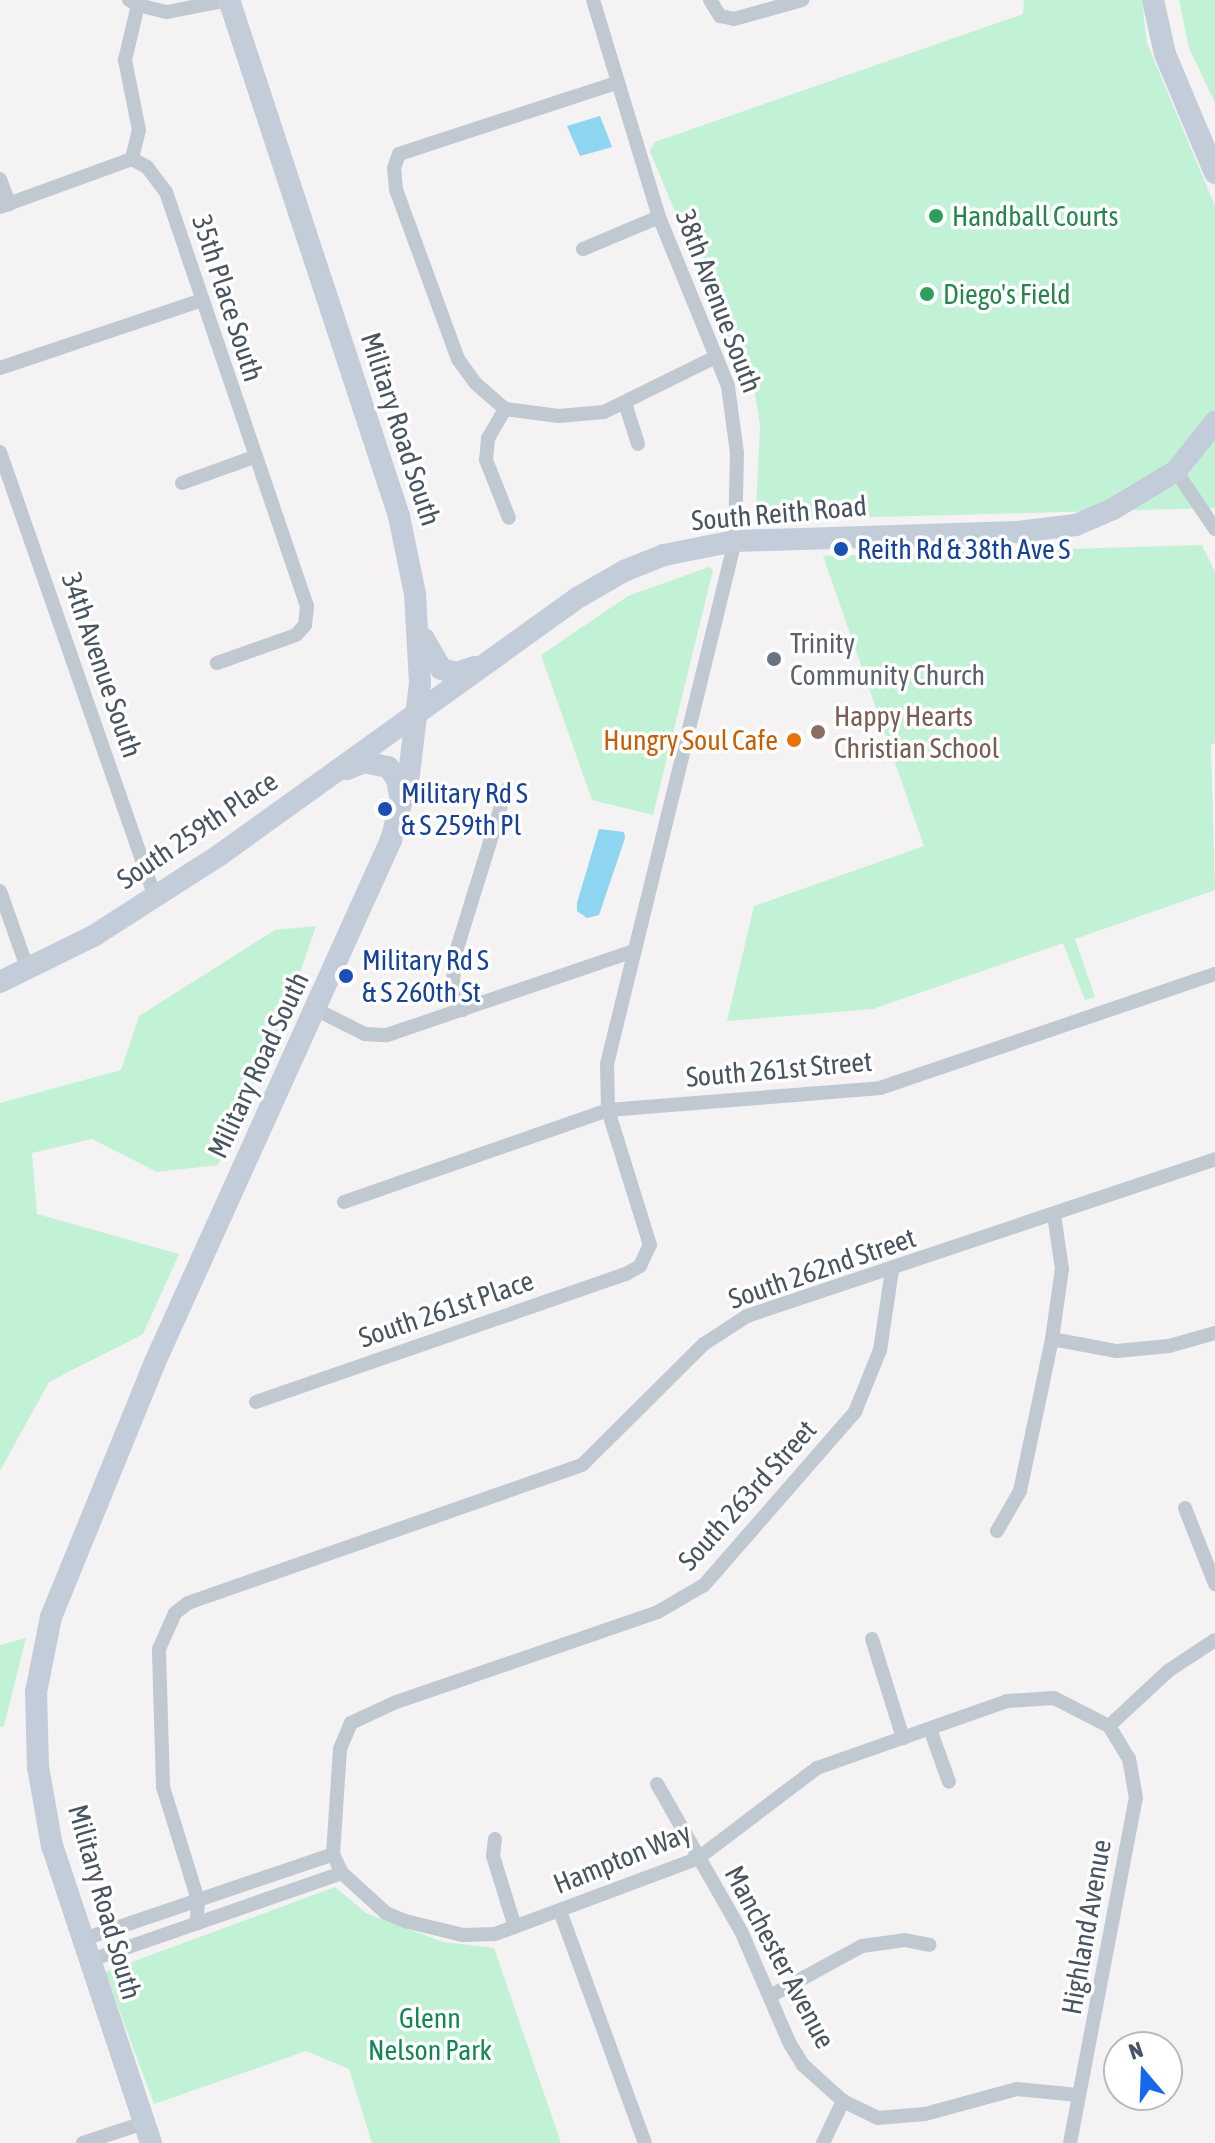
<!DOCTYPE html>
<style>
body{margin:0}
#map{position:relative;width:1215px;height:2143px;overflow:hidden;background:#f4f2f2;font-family:"Asap Condensed",sans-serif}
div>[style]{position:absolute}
.green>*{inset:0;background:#c1f2d6}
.water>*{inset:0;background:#8dd5f0}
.street>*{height:14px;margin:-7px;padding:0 7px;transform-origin:7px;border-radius:7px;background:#c0c8d2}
.secondary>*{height:22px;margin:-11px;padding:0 11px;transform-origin:11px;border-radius:11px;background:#c3ccd9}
.dots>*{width:22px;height:22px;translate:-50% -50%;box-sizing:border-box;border:4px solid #fff;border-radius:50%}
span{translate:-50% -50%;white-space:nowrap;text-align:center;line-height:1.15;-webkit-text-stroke:7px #fff;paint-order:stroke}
.leisure-label{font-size:28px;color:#27864d}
.left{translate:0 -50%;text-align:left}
.street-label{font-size:28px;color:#495461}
.transit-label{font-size:28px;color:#164399}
.worship-label{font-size:28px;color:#5b616d}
.education-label{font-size:28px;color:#785e54}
.food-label{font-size:28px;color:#c56008}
.right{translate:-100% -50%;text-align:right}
.park-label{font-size:28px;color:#158754}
.north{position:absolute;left:1103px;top:2031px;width:80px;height:80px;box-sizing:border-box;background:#fff;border:2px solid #b6bbc0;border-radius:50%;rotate:341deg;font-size:22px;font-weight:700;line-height:32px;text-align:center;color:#495461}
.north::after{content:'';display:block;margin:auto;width:28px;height:36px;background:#1567ec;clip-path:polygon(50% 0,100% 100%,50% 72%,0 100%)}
</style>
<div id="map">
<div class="green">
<div style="clip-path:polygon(1024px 0,1142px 0,1147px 43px,1215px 206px,1215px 508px,763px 520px,756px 509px,760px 426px,753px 380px,748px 369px,744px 379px,650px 151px,655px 142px,1023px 14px)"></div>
<div style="clip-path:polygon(1179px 0,1215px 0,1215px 103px,1189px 48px)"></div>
<div style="clip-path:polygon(1202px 545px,1215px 572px,1215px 743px,1211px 745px,1215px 890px,1075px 939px,1095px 997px,1085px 1000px,1063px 943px,873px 1009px,727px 1021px,754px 906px,924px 846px,823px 556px)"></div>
<div style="clip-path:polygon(709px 567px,713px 570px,653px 815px,592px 800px,541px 655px,628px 596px)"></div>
<div style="clip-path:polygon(316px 926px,288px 1007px,218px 1165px,157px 1172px,92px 1139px,32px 1153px,37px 1214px,179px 1254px,143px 1334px,49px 1382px,0 1471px,0 1103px,121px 1070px,139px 1016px,275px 930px)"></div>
<div style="clip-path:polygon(26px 1638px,4px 1726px,0 1727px,0 1645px)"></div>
<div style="clip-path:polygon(335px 1887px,366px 1913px,443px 1942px,494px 1948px,561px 2143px,372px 2143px,349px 2069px,306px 2051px,154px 2104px,105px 1972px)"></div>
</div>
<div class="water">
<div style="clip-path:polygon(600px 116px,612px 147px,580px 156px,567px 126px)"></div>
<div style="clip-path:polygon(599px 829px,624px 832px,625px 838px,599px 915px,587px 918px,577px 911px,577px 903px)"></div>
</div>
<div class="street">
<div style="left:129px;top:0;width:10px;rotate:29deg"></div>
<div style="left:138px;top:5px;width:57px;rotate:103.3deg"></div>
<div style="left:125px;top:60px;width:71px;rotate:78.7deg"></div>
<div style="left:139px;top:130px;width:30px;rotate:104deg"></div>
<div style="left:710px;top:0;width:19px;rotate:58deg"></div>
<div style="left:720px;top:16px;width:14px;rotate:12deg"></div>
<div style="left:734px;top:19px;width:71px;rotate:-15.6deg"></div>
<div style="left:138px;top:5px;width:30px;rotate:14deg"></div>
<div style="left:167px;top:12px;width:62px;rotate:-11.1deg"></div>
<div style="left:132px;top:159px;width:17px;rotate:28deg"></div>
<div style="left:147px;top:167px;width:31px;rotate:53deg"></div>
<div style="left:166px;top:192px;width:437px;rotate:71.2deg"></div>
<div style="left:307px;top:606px;width:19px;rotate:96deg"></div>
<div style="left:305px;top:625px;width:13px;rotate:132deg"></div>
<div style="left:296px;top:635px;width:84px;rotate:160.5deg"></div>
<div style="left:0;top:179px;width:27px;rotate:70deg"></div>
<div style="left:0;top:207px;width:140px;rotate:-20deg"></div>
<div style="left:583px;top:249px;width:82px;rotate:-22.8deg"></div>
<div style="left:0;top:368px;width:213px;rotate:-18.6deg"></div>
<div style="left:625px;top:403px;width:43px;rotate:72.4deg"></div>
<div style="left:505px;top:409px;width:38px;rotate:-139deg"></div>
<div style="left:476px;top:384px;width:31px;rotate:-126deg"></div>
<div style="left:458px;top:359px;width:180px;rotate:-110.1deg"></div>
<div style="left:396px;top:190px;width:22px;rotate:-95deg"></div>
<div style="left:394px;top:168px;width:15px;rotate:-70deg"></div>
<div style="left:399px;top:154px;width:228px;rotate:-18.1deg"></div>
<div style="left:505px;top:409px;width:54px;rotate:7.4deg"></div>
<div style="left:559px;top:416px;width:45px;rotate:-5.1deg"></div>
<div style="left:604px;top:412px;width:125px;rotate:-26.2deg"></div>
<div style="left:505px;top:409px;width:34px;rotate:120deg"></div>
<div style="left:488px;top:438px;width:22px;rotate:95deg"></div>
<div style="left:486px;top:460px;width:62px;rotate:68.4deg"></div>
<div style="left:0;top:452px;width:470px;rotate:70.8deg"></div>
<div style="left:1176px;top:471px;width:70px;rotate:56.1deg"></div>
<div style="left:182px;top:483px;width:77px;rotate:-19.9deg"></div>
<div style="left:0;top:891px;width:84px;rotate:70.5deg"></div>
<div style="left:317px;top:1010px;width:54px;rotate:26.6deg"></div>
<div style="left:365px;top:1034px;width:22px;rotate:3deg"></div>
<div style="left:387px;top:1035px;width:258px;rotate:-18.8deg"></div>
<div style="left:463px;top:1010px;width:30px;rotate:-110deg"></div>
<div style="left:453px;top:982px;width:27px;rotate:-86deg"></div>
<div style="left:455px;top:955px;width:173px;rotate:-72.8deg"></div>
<div style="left:344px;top:1202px;width:280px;rotate:-19.2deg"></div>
<div style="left:608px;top:1110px;width:273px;rotate:-4.6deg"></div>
<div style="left:880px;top:1088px;width:354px;rotate:-18.8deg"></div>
<div style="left:892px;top:1270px;width:81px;rotate:98.5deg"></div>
<div style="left:880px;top:1350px;width:67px;rotate:112deg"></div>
<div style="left:855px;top:1412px;width:230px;rotate:131.1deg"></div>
<div style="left:704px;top:1585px;width:53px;rotate:149.6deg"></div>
<div style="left:658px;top:1612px;width:277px;rotate:161deg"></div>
<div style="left:396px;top:1702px;width:50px;rotate:155deg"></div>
<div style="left:351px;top:1723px;width:28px;rotate:113deg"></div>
<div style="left:340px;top:1749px;width:105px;rotate:93.8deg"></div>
<div style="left:333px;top:1854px;width:21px;rotate:65deg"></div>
<div style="left:342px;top:1873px;width:59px;rotate:42.3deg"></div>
<div style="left:386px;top:1913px;width:21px;rotate:23deg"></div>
<div style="left:405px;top:1921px;width:60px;rotate:13.6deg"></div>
<div style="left:463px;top:1935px;width:32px;rotate:-2deg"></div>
<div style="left:495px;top:1934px;width:215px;rotate:-20.4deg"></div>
<div style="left:697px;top:1859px;width:151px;rotate:-37.2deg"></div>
<div style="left:817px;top:1768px;width:201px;rotate:-19.4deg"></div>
<div style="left:1007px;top:1701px;width:47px;rotate:-3.7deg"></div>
<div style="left:1054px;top:1698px;width:62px;rotate:27deg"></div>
<div style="left:1109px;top:1726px;width:81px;rotate:-43deg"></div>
<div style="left:1168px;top:1671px;width:56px;rotate:-33.4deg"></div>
<div style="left:1052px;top:1339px;width:66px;rotate:10.5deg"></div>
<div style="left:1117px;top:1351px;width:52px;rotate:-5.5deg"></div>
<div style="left:1169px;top:1346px;width:48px;rotate:-15.8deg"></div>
<div style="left:256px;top:1402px;width:392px;rotate:-19.1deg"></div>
<div style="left:626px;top:1274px;width:16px;rotate:-30deg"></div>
<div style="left:640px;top:1266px;width:23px;rotate:-65deg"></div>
<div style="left:650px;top:1245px;width:141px;rotate:-107.3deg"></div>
<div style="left:608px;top:1110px;width:46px;rotate:-91.2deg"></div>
<div style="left:607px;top:1064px;width:538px;rotate:-76.25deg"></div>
<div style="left:735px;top:541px;width:88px;rotate:-88.7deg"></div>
<div style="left:737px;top:453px;width:68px;rotate:-97.7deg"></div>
<div style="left:728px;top:386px;width:183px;rotate:-112.2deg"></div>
<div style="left:659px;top:217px;width:227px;rotate:-106.9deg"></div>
<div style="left:1185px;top:1508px;width:82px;rotate:68.5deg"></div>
<div style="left:997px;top:1531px;width:46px;rotate:-60.1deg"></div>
<div style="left:1020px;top:1491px;width:155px;rotate:-78.1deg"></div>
<div style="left:1052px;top:1339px;width:71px;rotate:-81.9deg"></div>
<div style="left:1062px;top:1269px;width:55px;rotate:-98.4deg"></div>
<div style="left:872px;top:1639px;width:104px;rotate:72.6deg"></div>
<div style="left:930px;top:1729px;width:56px;rotate:70.3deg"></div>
<div style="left:657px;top:1784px;width:169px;rotate:60.3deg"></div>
<div style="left:741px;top:1931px;width:123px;rotate:66.6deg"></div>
<div style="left:790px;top:2044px;width:25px;rotate:58deg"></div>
<div style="left:803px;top:2065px;width:54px;rotate:42deg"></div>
<div style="left:843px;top:2101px;width:39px;rotate:26deg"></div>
<div style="left:878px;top:2118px;width:47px;rotate:-4.9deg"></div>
<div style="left:925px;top:2114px;width:95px;rotate:-15.2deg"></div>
<div style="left:1017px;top:2089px;width:61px;rotate:5.6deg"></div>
<div style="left:495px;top:1839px;width:17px;rotate:97deg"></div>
<div style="left:493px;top:1856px;width:74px;rotate:72.8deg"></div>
<div style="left:560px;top:1911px;width:247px;rotate:69.9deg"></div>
<div style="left:197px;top:1923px;width:23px;rotate:-88deg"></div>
<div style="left:198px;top:1900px;width:118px;rotate:-107.2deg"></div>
<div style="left:163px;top:1787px;width:138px;rotate:-91.7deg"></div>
<div style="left:159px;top:1649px;width:39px;rotate:-66deg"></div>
<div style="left:175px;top:1613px;width:16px;rotate:-38deg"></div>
<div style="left:188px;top:1603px;width:417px;rotate:-19.3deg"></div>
<div style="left:582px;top:1465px;width:172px;rotate:-44.8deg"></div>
<div style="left:704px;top:1344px;width:51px;rotate:-33.1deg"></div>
<div style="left:747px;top:1316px;width:494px;rotate:-18.5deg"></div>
<div style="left:81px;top:1940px;width:266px;rotate:-18.8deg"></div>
<div style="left:88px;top:1961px;width:269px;rotate:-19.1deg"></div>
<div style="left:770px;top:1996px;width:105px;rotate:-28.5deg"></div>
<div style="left:862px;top:1946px;width:43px;rotate:-7.9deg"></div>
<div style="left:905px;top:1940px;width:25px;rotate:11deg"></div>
<div style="left:83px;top:2143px;width:64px;rotate:-18.2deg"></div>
<div style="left:823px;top:2143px;width:47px;rotate:-64.5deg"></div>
<div style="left:1070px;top:2143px;width:351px;rotate:-79.2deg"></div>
<div style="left:1136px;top:1798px;width:40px;rotate:-100deg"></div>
<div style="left:1129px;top:1759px;width:39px;rotate:-121deg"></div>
</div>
<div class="secondary">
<div style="left:1153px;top:0;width:55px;rotate:77.5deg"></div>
<div style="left:1165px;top:54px;width:129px;rotate:67.2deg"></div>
<div style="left:424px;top:639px;width:34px;rotate:60deg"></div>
<div style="left:441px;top:669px;width:16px;rotate:14deg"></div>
<div style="left:457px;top:673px;width:18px;rotate:-19deg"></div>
<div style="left:347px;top:769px;width:18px;rotate:-22deg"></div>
<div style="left:364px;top:762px;width:25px;rotate:12deg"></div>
<div style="left:388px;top:767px;width:15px;rotate:53deg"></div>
<div style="left:397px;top:779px;width:23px;rotate:80deg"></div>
<div style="left:0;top:982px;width:106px;rotate:-26.3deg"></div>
<div style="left:95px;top:935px;width:150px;rotate:-32.7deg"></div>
<div style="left:221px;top:854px;width:441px;rotate:-35.7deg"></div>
<div style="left:579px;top:597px;width:52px;rotate:-30deg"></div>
<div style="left:624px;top:571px;width:43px;rotate:-21.8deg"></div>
<div style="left:664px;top:555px;width:72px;rotate:-11.2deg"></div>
<div style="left:735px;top:541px;width:283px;rotate:-1.8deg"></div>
<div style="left:1018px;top:532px;width:58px;rotate:-6.9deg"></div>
<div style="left:1076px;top:525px;width:40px;rotate:-23.4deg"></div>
<div style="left:1113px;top:509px;width:74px;rotate:-31.1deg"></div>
<div style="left:1176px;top:471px;width:63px;rotate:-51.5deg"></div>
<div style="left:151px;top:2143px;width:313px;rotate:-108.4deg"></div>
<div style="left:52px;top:1846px;width:80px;rotate:-100deg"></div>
<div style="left:38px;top:1767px;width:75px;rotate:-91.5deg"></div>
<div style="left:36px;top:1692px;width:76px;rotate:-78.7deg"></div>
<div style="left:51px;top:1617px;width:275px;rotate:-67.8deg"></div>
<div style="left:155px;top:1362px;width:573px;rotate:-65.67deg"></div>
<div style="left:391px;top:840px;width:68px;rotate:-74.7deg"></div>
<div style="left:409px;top:774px;width:92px;rotate:-83.1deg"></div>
<div style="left:420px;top:683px;width:89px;rotate:-93.2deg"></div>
<div style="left:415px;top:594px;width:80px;rotate:-101.6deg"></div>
<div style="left:399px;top:516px;width:543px;rotate:-108.23deg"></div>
</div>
<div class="dots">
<div style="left:936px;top:216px;background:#2e9e5b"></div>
<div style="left:927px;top:294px;background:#2e9e5b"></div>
<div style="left:841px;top:549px;background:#1a4fb4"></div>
<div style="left:774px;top:659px;background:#6b7280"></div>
<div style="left:818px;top:732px;background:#8d6e63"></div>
<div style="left:794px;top:740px;background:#e8710a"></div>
<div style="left:385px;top:809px;background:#1a4fb4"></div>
<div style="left:346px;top:976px;background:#1a4fb4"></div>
</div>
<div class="leisure-label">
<span class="left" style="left:952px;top:216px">Handball Courts</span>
<span class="left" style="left:943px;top:294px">Diego's Field</span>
</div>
<div class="street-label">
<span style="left:228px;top:298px;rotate:72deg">35th Place South</span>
<span style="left:719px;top:301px;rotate:69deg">38th Avenue South</span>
<span style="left:401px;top:429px;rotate:72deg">Military Road South</span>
<span style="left:779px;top:513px;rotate:-5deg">South Reith Road</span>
<span style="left:102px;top:665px;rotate:71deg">34th Avenue South</span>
<span style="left:197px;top:830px;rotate:-34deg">South 259th Place</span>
<span style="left:258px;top:1065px;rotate:-65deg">Military Road South</span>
<span style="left:779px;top:1069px;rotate:-5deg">South 261st Street</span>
<span style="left:822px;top:1268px;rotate:-19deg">South 262nd Street</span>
<span style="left:446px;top:1309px;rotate:-19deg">South 261st Place</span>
<span style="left:747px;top:1495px;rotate:-48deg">South 263rd Street</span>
<span style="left:622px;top:1858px;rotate:-22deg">Hampton Way</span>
<span style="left:105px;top:1902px;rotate:74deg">Military Road South</span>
<span style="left:1086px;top:1927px;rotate:-80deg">Highland Avenue</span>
<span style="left:780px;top:1957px;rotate:62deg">Manchester Avenue</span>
</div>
<div class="transit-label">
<span class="left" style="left:857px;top:549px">Reith Rd &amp; 38th Ave S</span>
<span class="left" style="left:401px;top:809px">Military Rd S<br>&amp; S 259th Pl</span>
<span class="left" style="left:362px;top:976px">Military Rd S<br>&amp; S 260th St</span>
</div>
<div class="worship-label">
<span class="left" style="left:790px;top:659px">Trinity<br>Community Church</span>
</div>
<div class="education-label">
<span class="left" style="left:834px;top:732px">Happy Hearts<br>Christian School</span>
</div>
<div class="food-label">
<span class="right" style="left:778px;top:740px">Hungry Soul Cafe</span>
</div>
<div class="park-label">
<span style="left:430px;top:2034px">Glenn<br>Nelson Park</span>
</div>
<div class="north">N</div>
</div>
